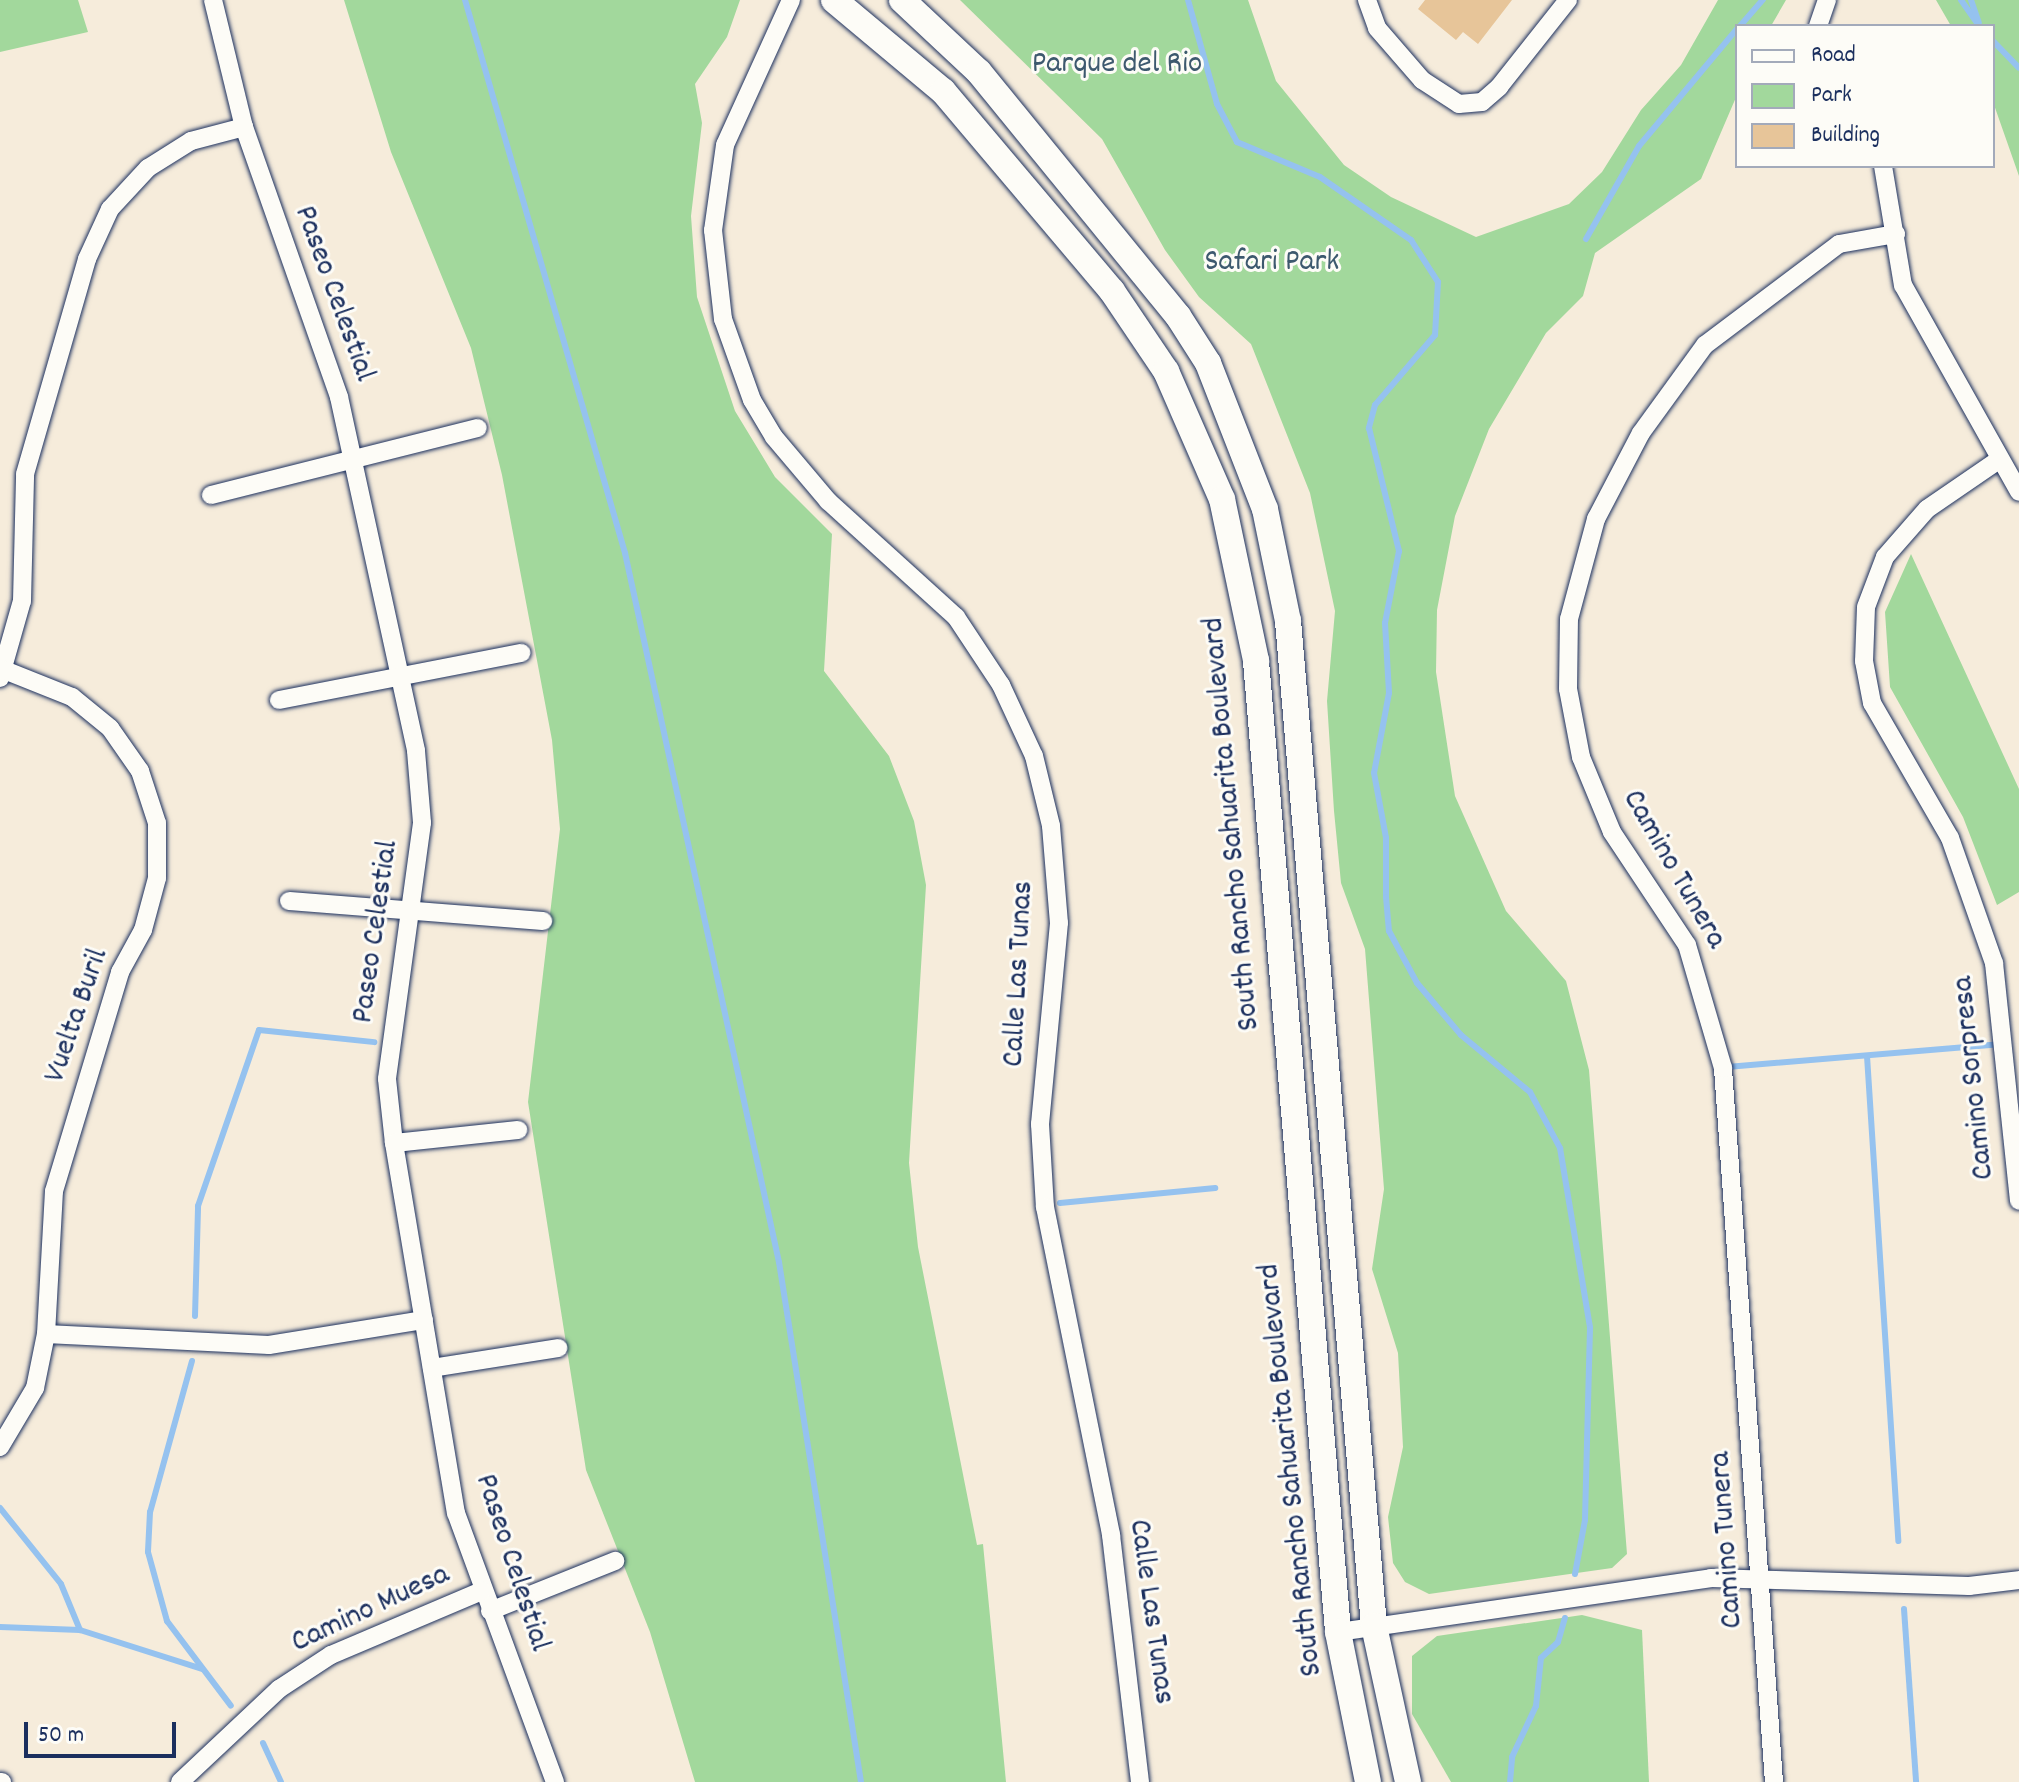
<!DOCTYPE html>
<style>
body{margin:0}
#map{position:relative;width:2019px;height:1782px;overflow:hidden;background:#f6ecdb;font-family:Dekko,sans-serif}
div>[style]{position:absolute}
.green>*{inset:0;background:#a2d89c}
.stream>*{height:6px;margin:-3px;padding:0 3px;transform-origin:3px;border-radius:3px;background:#95c2ef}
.building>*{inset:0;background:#e7c599}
.roads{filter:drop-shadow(0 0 2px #1b2f5e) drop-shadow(0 0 2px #1b2f5e)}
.street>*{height:18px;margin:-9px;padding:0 9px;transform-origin:9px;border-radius:9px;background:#fdfcf7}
.secondary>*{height:26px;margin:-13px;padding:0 13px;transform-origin:13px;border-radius:13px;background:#fdfcf7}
span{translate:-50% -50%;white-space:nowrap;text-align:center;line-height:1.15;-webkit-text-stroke:6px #fdfcf7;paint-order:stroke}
.park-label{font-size:32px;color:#3d596e}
.street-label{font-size:32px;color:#1b2f5e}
.legend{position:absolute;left:1735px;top:24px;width:260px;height:144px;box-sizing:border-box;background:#fdfcf7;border:2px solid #a3aaba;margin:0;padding:10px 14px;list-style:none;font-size:24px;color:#1b2f5e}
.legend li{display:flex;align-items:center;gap:16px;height:40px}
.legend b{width:40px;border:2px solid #a3aaba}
.scale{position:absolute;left:24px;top:1722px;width:152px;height:36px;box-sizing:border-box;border:4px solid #1b2f5e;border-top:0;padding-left:10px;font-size:24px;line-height:28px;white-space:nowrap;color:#1b2f5e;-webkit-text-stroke:6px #fdfcf7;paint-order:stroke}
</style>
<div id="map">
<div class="green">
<div style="clip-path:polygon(0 0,78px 0,88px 32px,0 52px)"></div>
<div style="clip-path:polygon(344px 0,740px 0,727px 37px,695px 84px,702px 123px,691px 216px,697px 297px,735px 411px,775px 477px,832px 534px,824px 671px,889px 756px,914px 821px,926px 885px,909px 1163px,918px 1247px,977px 1545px,983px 1544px,1006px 1782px,695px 1782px,650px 1632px,586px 1470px,528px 1102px,560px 829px,552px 740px,502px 475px,471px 348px,391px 152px)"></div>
<div style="clip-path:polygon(960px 0,1248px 0,1276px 81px,1344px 165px,1391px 197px,1476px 237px,1569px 204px,1602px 172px,1641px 110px,1681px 65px,1718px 0,1786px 0,1771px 26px,1737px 26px,1737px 95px,1701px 179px,1595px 253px,1583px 296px,1546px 333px,1489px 429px,1455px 516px,1437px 610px,1436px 672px,1455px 796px,1506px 911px,1566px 981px,1589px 1070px,1627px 1554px,1612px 1568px,1429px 1594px,1405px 1582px,1393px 1563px,1388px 1517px,1403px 1447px,1398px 1353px,1372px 1269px,1384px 1189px,1365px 949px,1341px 883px,1334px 811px,1327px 701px,1335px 611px,1310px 493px,1251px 344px,1199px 297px,1165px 250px,1102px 139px)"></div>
<div style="clip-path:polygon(1936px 0,2019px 0,2019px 176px,1993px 102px,1993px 26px,1951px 26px)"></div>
<div style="clip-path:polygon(1911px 554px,2019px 789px,2019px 892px,1997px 905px,1963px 817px,1890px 687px,1885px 612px)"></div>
<div style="clip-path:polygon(1582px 1615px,1642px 1630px,1649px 1782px,1451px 1782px,1412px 1714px,1412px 1656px,1437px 1636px)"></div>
</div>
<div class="stream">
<div style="left:465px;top:0;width:576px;rotate:73.86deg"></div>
<div style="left:625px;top:553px;width:726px;rotate:77.75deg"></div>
<div style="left:779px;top:1262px;width:526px;rotate:81.04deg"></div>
<div style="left:1188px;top:0;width:108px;rotate:74.4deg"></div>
<div style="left:1217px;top:104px;width:43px;rotate:62.2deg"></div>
<div style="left:1237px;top:142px;width:90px;rotate:22.9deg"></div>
<div style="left:1320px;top:177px;width:111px;rotate:34.7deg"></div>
<div style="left:1411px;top:240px;width:50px;rotate:57.3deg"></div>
<div style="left:1438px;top:282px;width:53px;rotate:93.2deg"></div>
<div style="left:1435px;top:335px;width:92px;rotate:130.6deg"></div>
<div style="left:1375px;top:405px;width:24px;rotate:105deg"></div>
<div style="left:1369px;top:428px;width:127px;rotate:76.3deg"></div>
<div style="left:1399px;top:551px;width:73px;rotate:101deg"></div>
<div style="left:1385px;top:623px;width:70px;rotate:86.7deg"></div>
<div style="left:1389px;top:693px;width:81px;rotate:100.6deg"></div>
<div style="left:1374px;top:773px;width:66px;rotate:79.5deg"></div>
<div style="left:1386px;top:838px;width:59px;rotate:90deg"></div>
<div style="left:1386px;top:897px;width:34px;rotate:85deg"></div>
<div style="left:1389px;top:931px;width:59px;rotate:61.7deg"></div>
<div style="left:1417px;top:983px;width:68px;rotate:49.8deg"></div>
<div style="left:1461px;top:1035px;width:89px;rotate:39.6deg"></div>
<div style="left:1530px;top:1092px;width:64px;rotate:61.8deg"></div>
<div style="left:1560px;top:1148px;width:182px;rotate:80.5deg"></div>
<div style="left:1590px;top:1328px;width:192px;rotate:91.5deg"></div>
<div style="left:1585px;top:1520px;width:55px;rotate:100.5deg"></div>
<div style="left:1961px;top:0;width:32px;rotate:55deg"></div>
<div style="left:1971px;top:0;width:24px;rotate:71deg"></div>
<div style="left:1740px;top:26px;width:35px;rotate:-49deg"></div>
<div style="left:1993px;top:41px;width:37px;rotate:46deg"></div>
<div style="left:1586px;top:239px;width:107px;rotate:-60.3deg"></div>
<div style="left:1639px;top:146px;width:153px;rotate:-50.1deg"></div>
<div style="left:1867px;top:1056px;width:486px;rotate:86.3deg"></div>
<div style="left:1727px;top:1067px;width:273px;rotate:-4.8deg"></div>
<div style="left:1060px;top:1203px;width:156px;rotate:-5.5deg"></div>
<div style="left:195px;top:1316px;width:110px;rotate:-88.4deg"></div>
<div style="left:198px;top:1206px;width:186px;rotate:-70.9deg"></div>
<div style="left:259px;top:1030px;width:116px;rotate:6deg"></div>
<div style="left:192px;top:1361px;width:157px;rotate:105.5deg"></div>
<div style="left:150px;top:1512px;width:40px;rotate:92.9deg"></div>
<div style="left:148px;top:1552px;width:72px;rotate:74.6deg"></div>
<div style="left:167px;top:1621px;width:106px;rotate:53deg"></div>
<div style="left:0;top:1508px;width:97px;rotate:51.2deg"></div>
<div style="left:61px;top:1584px;width:50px;rotate:67.6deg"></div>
<div style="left:1904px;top:1609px;width:173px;rotate:86deg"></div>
<div style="left:0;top:1627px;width:80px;rotate:2.1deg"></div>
<div style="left:80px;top:1630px;width:128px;rotate:17.7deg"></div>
<div style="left:263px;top:1743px;width:43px;rotate:65.2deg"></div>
<div style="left:1510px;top:1782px;width:25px;rotate:-85deg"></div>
<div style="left:1512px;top:1757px;width:56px;rotate:-64.8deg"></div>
<div style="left:1536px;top:1706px;width:48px;rotate:-84.1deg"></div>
<div style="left:1541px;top:1658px;width:23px;rotate:-43deg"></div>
<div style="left:1558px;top:1642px;width:25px;rotate:-74deg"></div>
</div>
<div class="building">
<div style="clip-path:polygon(1425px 0,1512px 0,1478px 44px,1463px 32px,1456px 40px,1418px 9px)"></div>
</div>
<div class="roads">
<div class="street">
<div style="left:213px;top:0;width:131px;rotate:76.3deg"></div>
<div style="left:244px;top:127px;width:286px;rotate:70.6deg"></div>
<div style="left:339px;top:397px;width:362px;rotate:77.7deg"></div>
<div style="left:416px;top:751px;width:72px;rotate:85.2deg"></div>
<div style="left:422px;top:823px;width:258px;rotate:97.8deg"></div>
<div style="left:387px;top:1079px;width:64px;rotate:83.8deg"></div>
<div style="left:394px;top:1143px;width:375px;rotate:80.5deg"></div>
<div style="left:456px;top:1513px;width:287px;rotate:69.8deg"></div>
<div style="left:791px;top:0;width:159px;rotate:114.5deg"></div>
<div style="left:725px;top:145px;width:86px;rotate:98deg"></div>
<div style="left:713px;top:230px;width:90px;rotate:83.6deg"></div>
<div style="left:723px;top:319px;width:86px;rotate:70.3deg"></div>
<div style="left:752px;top:400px;width:43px;rotate:59.3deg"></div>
<div style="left:774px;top:437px;width:84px;rotate:49.8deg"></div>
<div style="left:828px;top:501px;width:173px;rotate:42.2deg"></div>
<div style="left:956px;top:617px;width:82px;rotate:56.5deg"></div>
<div style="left:1001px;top:685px;width:78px;rotate:65.1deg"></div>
<div style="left:1034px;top:756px;width:72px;rotate:76.3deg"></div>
<div style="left:1051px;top:826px;width:97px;rotate:85.3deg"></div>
<div style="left:1059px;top:923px;width:202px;rotate:95.4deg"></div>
<div style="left:1040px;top:1124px;width:83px;rotate:86.6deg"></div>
<div style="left:1045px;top:1207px;width:335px;rotate:78.6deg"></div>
<div style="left:1111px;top:1535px;width:249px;rotate:83.3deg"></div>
<div style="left:1367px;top:0;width:30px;rotate:70deg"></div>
<div style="left:1377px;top:28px;width:69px;rotate:49.1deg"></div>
<div style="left:1422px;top:80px;width:44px;rotate:33deg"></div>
<div style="left:1459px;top:104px;width:23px;rotate:-5deg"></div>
<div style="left:1482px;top:102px;width:23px;rotate:-41deg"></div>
<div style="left:1499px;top:87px;width:111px;rotate:-51.6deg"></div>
<div style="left:1818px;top:26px;width:28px;rotate:-71deg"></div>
<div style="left:1883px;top:166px;width:121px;rotate:80.5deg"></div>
<div style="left:1903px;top:285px;width:237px;rotate:60.7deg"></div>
<div style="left:2000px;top:459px;width:88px;rotate:145.6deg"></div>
<div style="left:1927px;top:509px;width:64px;rotate:131.2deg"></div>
<div style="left:1885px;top:557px;width:53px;rotate:110.8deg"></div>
<div style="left:1866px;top:607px;width:54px;rotate:92.1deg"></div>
<div style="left:1864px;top:661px;width:43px;rotate:79.2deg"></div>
<div style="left:1872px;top:703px;width:156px;rotate:60deg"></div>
<div style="left:1950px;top:838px;width:133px;rotate:70.6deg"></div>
<div style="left:1994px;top:963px;width:239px;rotate:84deg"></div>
<div style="left:211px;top:495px;width:275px;rotate:-14.1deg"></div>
<div style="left:0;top:678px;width:80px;rotate:-74.1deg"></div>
<div style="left:22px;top:601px;width:127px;rotate:-88.6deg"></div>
<div style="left:25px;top:474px;width:224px;rotate:-73.9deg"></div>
<div style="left:87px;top:259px;width:55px;rotate:-65.3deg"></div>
<div style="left:110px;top:209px;width:56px;rotate:-47.2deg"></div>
<div style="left:148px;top:168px;width:51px;rotate:-32.1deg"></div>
<div style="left:191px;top:141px;width:55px;rotate:-14.8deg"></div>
<div style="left:279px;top:700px;width:247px;rotate:-11deg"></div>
<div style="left:289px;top:901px;width:255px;rotate:4.5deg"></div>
<div style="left:394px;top:1143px;width:125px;rotate:-6deg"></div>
<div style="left:46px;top:1334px;width:223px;rotate:2.8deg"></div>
<div style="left:269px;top:1345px;width:157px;rotate:-9.2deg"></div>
<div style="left:432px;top:1368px;width:128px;rotate:-9deg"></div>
<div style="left:0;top:1447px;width:69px;rotate:-59.3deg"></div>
<div style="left:35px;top:1388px;width:55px;rotate:-78.5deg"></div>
<div style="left:46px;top:1334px;width:143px;rotate:-86.8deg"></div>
<div style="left:54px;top:1191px;width:229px;rotate:-73.2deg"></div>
<div style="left:120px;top:972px;width:48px;rotate:-61.3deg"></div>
<div style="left:143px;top:930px;width:54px;rotate:-74.9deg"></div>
<div style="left:157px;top:878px;width:55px;rotate:-90deg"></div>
<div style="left:157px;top:823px;width:55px;rotate:-108.1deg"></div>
<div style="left:140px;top:771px;width:52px;rotate:-124.9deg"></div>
<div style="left:110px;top:728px;width:49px;rotate:-140.8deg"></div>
<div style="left:72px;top:697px;width:73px;rotate:-158.3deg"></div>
<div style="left:490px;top:1611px;width:135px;rotate:-21.8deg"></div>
<div style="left:1338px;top:1632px;width:377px;rotate:-8.2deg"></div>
<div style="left:1711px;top:1578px;width:258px;rotate:1.8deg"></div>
<div style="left:1969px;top:1586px;width:50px;rotate:-6.8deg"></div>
<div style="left:0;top:1782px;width:2px"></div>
<div style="left:180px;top:1782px;width:136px;rotate:-43.2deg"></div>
<div style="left:279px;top:1689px;width:62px;rotate:-33.2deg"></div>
<div style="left:331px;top:1655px;width:164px;rotate:-23deg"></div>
<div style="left:1774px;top:1782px;width:716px;rotate:-94.09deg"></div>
<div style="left:1723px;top:1068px;width:128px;rotate:-106.3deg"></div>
<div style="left:1687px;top:945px;width:136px;rotate:-123.6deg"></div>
<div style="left:1612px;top:832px;width:81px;rotate:-112.5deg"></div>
<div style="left:1581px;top:757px;width:69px;rotate:-100.8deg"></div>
<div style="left:1568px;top:689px;width:70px;rotate:-89.2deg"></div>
<div style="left:1569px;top:619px;width:104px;rotate:-74.9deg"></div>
<div style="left:1596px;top:519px;width:97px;rotate:-62.4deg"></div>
<div style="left:1641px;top:433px;width:109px;rotate:-54deg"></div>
<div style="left:1705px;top:345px;width:168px;rotate:-37deg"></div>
<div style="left:1839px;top:244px;width:58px;rotate:-10deg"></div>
</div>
<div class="secondary">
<div style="left:834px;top:0;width:142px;rotate:39.9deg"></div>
<div style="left:943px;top:91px;width:262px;rotate:49.8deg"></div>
<div style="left:1112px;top:291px;width:97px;rotate:56deg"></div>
<div style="left:1166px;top:371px;width:140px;rotate:66.4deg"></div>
<div style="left:1222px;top:499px;width:166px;rotate:78.1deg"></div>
<div style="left:1256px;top:661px;width:974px;rotate:85.17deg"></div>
<div style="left:1338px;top:1632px;width:153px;rotate:78.7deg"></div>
<div style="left:902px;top:0;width:105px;rotate:43.1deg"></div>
<div style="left:979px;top:72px;width:315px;rotate:50.8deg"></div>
<div style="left:1178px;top:316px;width:56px;rotate:57.4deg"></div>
<div style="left:1208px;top:363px;width:157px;rotate:68.7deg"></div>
<div style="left:1265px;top:509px;width:114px;rotate:78.4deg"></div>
<div style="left:1288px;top:621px;width:1009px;rotate:85.11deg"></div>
<div style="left:1374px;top:1626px;width:160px;rotate:77.7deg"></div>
</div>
</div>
<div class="park-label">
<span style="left:1117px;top:65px">Parque del Rio</span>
<span style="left:1272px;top:263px">Safari Park</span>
</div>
<div class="street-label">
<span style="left:333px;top:294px;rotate:70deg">Paseo Celestial</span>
<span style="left:1233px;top:824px;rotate:-95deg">South Rancho Sahuarita Boulevard</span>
<span style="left:1673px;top:870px;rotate:60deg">Camino Tunera</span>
<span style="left:377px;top:932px;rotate:-82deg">Paseo Celestial</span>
<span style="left:1020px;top:974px;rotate:-87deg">Calle Las Tunas</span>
<span style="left:78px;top:1016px;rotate:-71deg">Vuelta Buril</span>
<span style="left:1975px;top:1078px;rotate:-96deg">Camino Sorpresa</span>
<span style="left:1292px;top:1470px;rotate:-96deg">South Rancho Sahuarita Boulevard</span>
<span style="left:1728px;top:1540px;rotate:-94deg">Camino Tunera</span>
<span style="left:511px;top:1563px;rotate:72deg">Paseo Celestial</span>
<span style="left:371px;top:1610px;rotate:-25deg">Camino Muesa</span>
<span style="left:1150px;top:1612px;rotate:82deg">Calle Las Tunas</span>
</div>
<ul class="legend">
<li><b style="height:10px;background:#fdfcf7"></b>Road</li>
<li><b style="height:22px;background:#a2d89c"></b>Park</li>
<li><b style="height:22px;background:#e7c599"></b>Building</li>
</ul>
<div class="scale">50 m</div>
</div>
